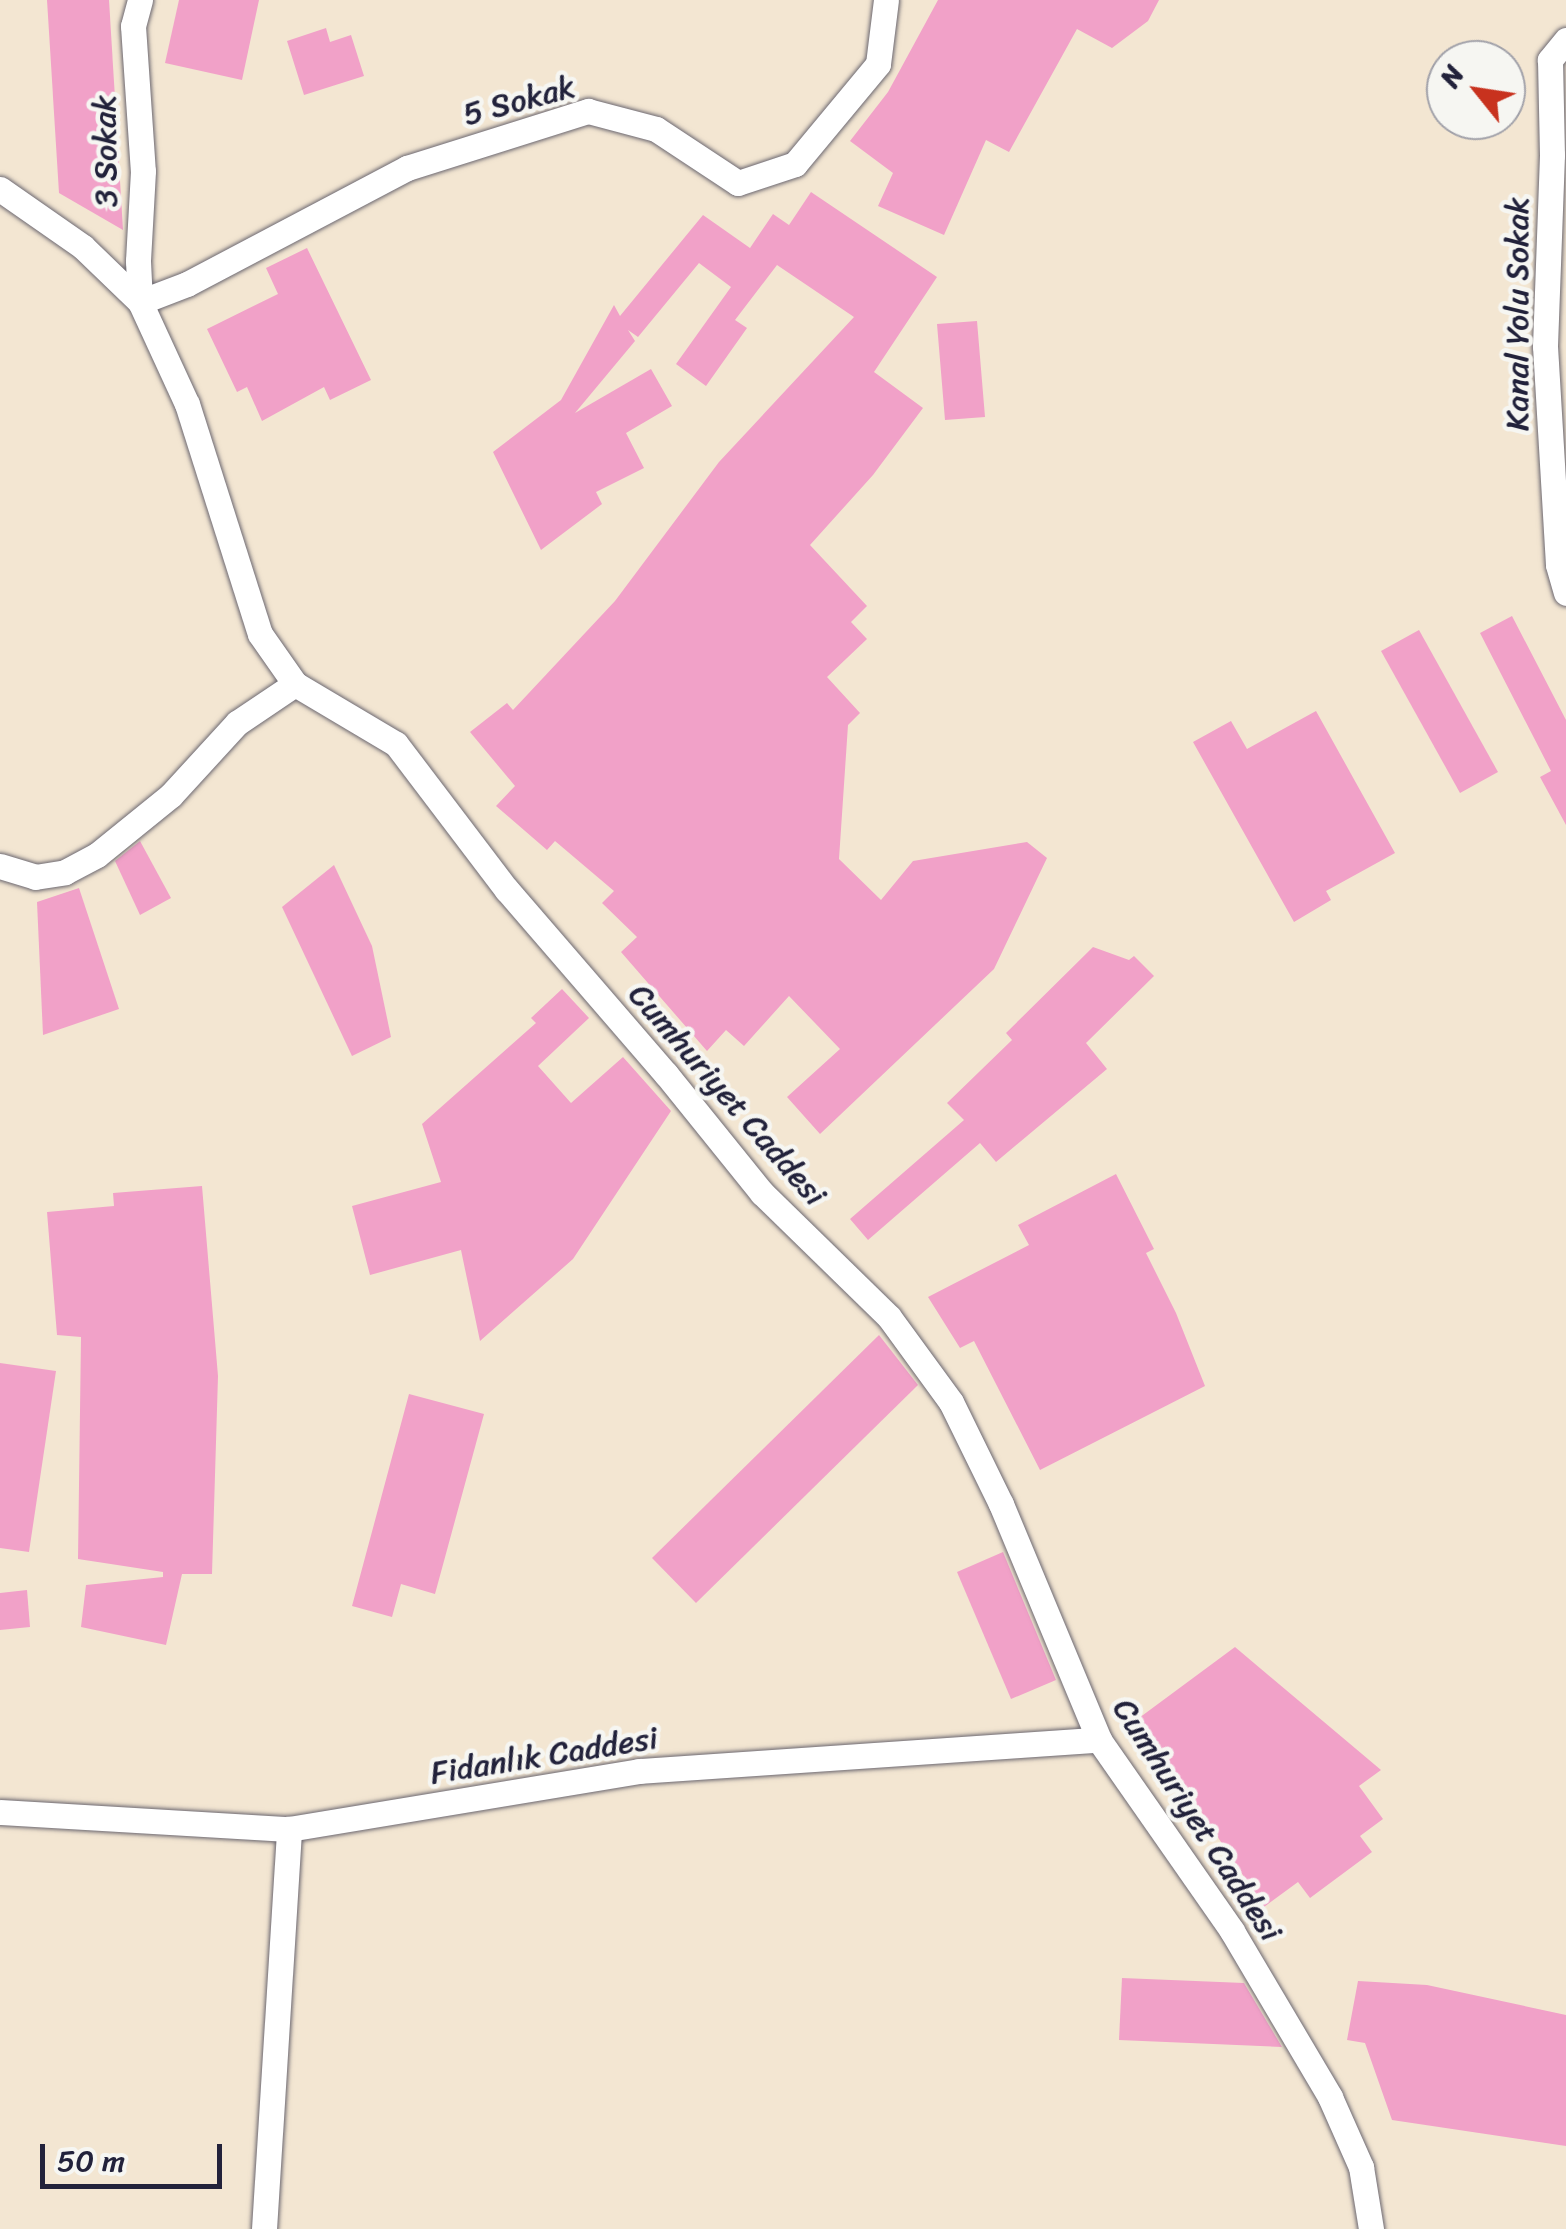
<!DOCTYPE html>
<meta charset="utf-8">
<style>
body{margin:0}
#map{position:relative;width:1566px;height:2229px;overflow:hidden;background:#f3e6d2;font-family:Sriracha,sans-serif}
div>[style]{position:absolute}
.building>*{inset:0;background:#f1a1c8}
.roads{filter:drop-shadow(0 0 2px #6b6770) drop-shadow(0 0 2px #6b6770)}
.minor>*{height:25px;margin:-12.5px;padding:0 12.5px;transform-origin:12.5px;border-radius:12.5px;background:#fff}
span{translate:-50% -50%;white-space:nowrap;text-align:center;line-height:1.15;-webkit-text-stroke:9px #f6f6f2;paint-order:stroke}
.street-label{font-size:32px;color:#22223b}
.north{position:absolute;left:1426px;top:40px;width:100px;height:100px;box-sizing:border-box;background:#f6f6f2;border:2px solid #a1a1a9;border-radius:50%;rotate:300deg;font-size:28px;font-weight:700;line-height:40px;text-align:center;color:#22223b}
.north::after{content:'';display:block;margin:auto;width:35px;height:45px;background:#c8321e;clip-path:polygon(50% 0,100% 100%,50% 72%,0 100%)}
.scale{position:absolute;left:40px;top:2144px;width:182px;height:45px;box-sizing:border-box;border:5px solid #22223b;border-top:0;padding-left:12px;font-size:30px;line-height:35px;white-space:nowrap;color:#22223b;-webkit-text-stroke:8px #f6f6f2;paint-order:stroke}
</style>
<div id="map">
<div class="building">
<div style="clip-path:polygon(47px 0,109px 0,123px 230px,59px 193px)"></div>
<div style="clip-path:polygon(179px 0,259px 0,242px 80px,165px 63px)"></div>
<div style="clip-path:polygon(938px 0,1159px 0,1148px 21px,1112px 48px,1077px 29px,1009px 152px,986px 140px,944px 235px,878px 206px,893px 173px,850px 141px,888px 92px)"></div>
<div style="clip-path:polygon(326px 28px,330px 42px,351px 35px,364px 76px,304px 95px,287px 41px)"></div>
<div style="clip-path:polygon(811px 192px,937px 277px,874px 372px,923px 408px,873px 475px,810px 545px,867px 606px,851px 622px,867px 639px,827px 677px,860px 713px,848px 725px,839px 859px,881px 900px,913px 861px,1027px 842px,1047px 858px,994px 969px,820px 1134px,787px 1097px,840px 1049px,789px 996px,744px 1046px,726px 1030px,707px 1051px,621px 952px,637px 937px,602px 903px,614px 891px,555px 841px,547px 850px,496px 806px,515px 786px,470px 732px,507px 703px,513px 710px,615px 601px,719px 462px,854px 317px,777px 265px,735px 320px,747px 328px,706px 386px,676px 364px,731px 287px,699px 263px,638px 337px,628px 330px,635px 341px,575px 413px,651px 369px,672px 406px,626px 433px,644px 468px,596px 492px,602px 504px,541px 550px,493px 452px,561px 400px,614px 305px,620px 316px,703px 215px,750px 248px,773px 214px,789px 225px)"></div>
<div style="clip-path:polygon(307px 248px,371px 380px,330px 400px,324px 387px,262px 421px,247px 387px,237px 392px,207px 329px,278px 294px,266px 268px)"></div>
<div style="clip-path:polygon(977px 321px,985px 417px,945px 420px,937px 324px)"></div>
<div style="clip-path:polygon(1512px 616px,1566px 720px,1566px 825px,1540px 777px,1551px 771px,1480px 633px)"></div>
<div style="clip-path:polygon(1419px 630px,1498px 772px,1460px 793px,1381px 651px)"></div>
<div style="clip-path:polygon(1316px 711px,1395px 853px,1326px 891px,1331px 900px,1294px 922px,1193px 742px,1231px 721px,1247px 749px)"></div>
<div style="clip-path:polygon(140px 841px,171px 898px,140px 915px,115px 861px)"></div>
<div style="clip-path:polygon(334px 865px,372px 946px,391px 1037px,352px 1056px,282px 907px)"></div>
<div style="clip-path:polygon(79px 888px,119px 1009px,43px 1035px,37px 902px)"></div>
<div style="clip-path:polygon(1093px 947px,1129px 960px,1134px 956px,1154px 976px,1086px 1043px,1107px 1069px,996px 1162px,980px 1143px,868px 1240px,850px 1219px,964px 1120px,947px 1103px,1012px 1040px,1006px 1033px)"></div>
<div style="clip-path:polygon(562px 989px,589px 1018px,538px 1066px,571px 1103px,623px 1057px,671px 1111px,573px 1259px,480px 1341px,461px 1250px,370px 1275px,352px 1206px,441px 1182px,422px 1124px,536px 1023px,531px 1018px)"></div>
<div style="clip-path:polygon(1116px 1174px,1154px 1249px,1146px 1253px,1176px 1313px,1205px 1386px,1040px 1470px,974px 1341px,960px 1348px,928px 1297px,1029px 1245px,1018px 1225px)"></div>
<div style="clip-path:polygon(202px 1186px,218px 1376px,212px 1574px,182px 1574px,166px 1645px,81px 1627px,86px 1585px,163px 1577px,163px 1572px,78px 1559px,81px 1337px,57px 1335px,47px 1212px,114px 1206px,113px 1193px)"></div>
<div style="clip-path:polygon(879px 1335px,918px 1385px,696px 1603px,652px 1558px)"></div>
<div style="clip-path:polygon(0 1363px,56px 1371px,29px 1552px,0 1548px)"></div>
<div style="clip-path:polygon(409px 1394px,484px 1414px,435px 1594px,401px 1584px,392px 1617px,352px 1606px)"></div>
<div style="clip-path:polygon(1003px 1552px,1056px 1680px,1011px 1699px,957px 1572px)"></div>
<div style="clip-path:polygon(27px 1590px,30px 1627px,0 1630px,0 1593px)"></div>
<div style="clip-path:polygon(1235px 1647px,1381px 1770px,1359px 1786px,1383px 1819px,1360px 1836px,1372px 1852px,1310px 1898px,1298px 1882px,1264px 1907px,1139px 1718px)"></div>
<div style="clip-path:polygon(1122px 1978px,1244px 1983px,1282px 2047px,1119px 2040px)"></div>
<div style="clip-path:polygon(1358px 1981px,1427px 1985px,1566px 2015px,1566px 2146px,1392px 2120px,1365px 2043px,1347px 2040px)"></div>
</div>
<div class="roads">
<div class="minor">
<div style="left:140px;top:0;width:27px;rotate:105deg"></div>
<div style="left:133px;top:26px;width:145px;rotate:86.1deg"></div>
<div style="left:143px;top:171px;width:90px;rotate:93.2deg"></div>
<div style="left:138px;top:261px;width:41px;rotate:87.2deg"></div>
<div style="left:140px;top:302px;width:50px;rotate:-21deg"></div>
<div style="left:187px;top:284px;width:249px;rotate:-27.8deg"></div>
<div style="left:407px;top:168px;width:190px;rotate:-17.5deg"></div>
<div style="left:588px;top:111px;width:70px;rotate:14.8deg"></div>
<div style="left:656px;top:129px;width:98px;rotate:33.4deg"></div>
<div style="left:738px;top:183px;width:60px;rotate:-18.4deg"></div>
<div style="left:795px;top:164px;width:130px;rotate:-50.3deg"></div>
<div style="left:878px;top:64px;width:64px;rotate:-82.9deg"></div>
<div style="left:1566px;top:40px;width:26px;rotate:129deg"></div>
<div style="left:1550px;top:60px;width:95px;rotate:88.8deg"></div>
<div style="left:1552px;top:155px;width:191px;rotate:92.1deg"></div>
<div style="left:1545px;top:346px;width:219px;rotate:86.6deg"></div>
<div style="left:1558px;top:565px;width:29px;rotate:74deg"></div>
<div style="left:0;top:189px;width:101px;rotate:34.9deg"></div>
<div style="left:83px;top:247px;width:79px;rotate:44deg"></div>
<div style="left:140px;top:302px;width:112px;rotate:65.3deg"></div>
<div style="left:187px;top:404px;width:241px;rotate:72.4deg"></div>
<div style="left:260px;top:634px;width:61px;rotate:55deg"></div>
<div style="left:295px;top:684px;width:117px;rotate:30.7deg"></div>
<div style="left:396px;top:744px;width:183px;rotate:52.8deg"></div>
<div style="left:507px;top:890px;width:243px;rotate:49.2deg"></div>
<div style="left:666px;top:1074px;width:153px;rotate:51.1deg"></div>
<div style="left:762px;top:1193px;width:177px;rotate:44.3deg"></div>
<div style="left:889px;top:1317px;width:105px;rotate:53.9deg"></div>
<div style="left:951px;top:1402px;width:114px;rotate:63.9deg"></div>
<div style="left:1001px;top:1504px;width:256px;rotate:67.4deg"></div>
<div style="left:1099px;top:1740px;width:233px;rotate:55.1deg"></div>
<div style="left:1232px;top:1931px;width:193px;rotate:59.4deg"></div>
<div style="left:1330px;top:2097px;width:77px;rotate:66.1deg"></div>
<div style="left:1361px;top:2167px;width:63px;rotate:80.8deg"></div>
<div style="left:0;top:866px;width:37px;rotate:17deg"></div>
<div style="left:35px;top:877px;width:30px;rotate:-9deg"></div>
<div style="left:65px;top:872px;width:36px;rotate:-28deg"></div>
<div style="left:97px;top:855px;width:95px;rotate:-39deg"></div>
<div style="left:171px;top:795px;width:98px;rotate:-47.5deg"></div>
<div style="left:237px;top:723px;width:70px;rotate:-33.9deg"></div>
<div style="left:0;top:1812px;width:289px;rotate:3.4deg"></div>
<div style="left:289px;top:1829px;width:355px;rotate:-9.4deg"></div>
<div style="left:639px;top:1771px;width:461px;rotate:-3.9deg"></div>
<div style="left:264px;top:2229px;width:401px;rotate:-86.4deg"></div>
</div>
</div>
<div class="street-label">
<span style="left:519px;top:101px;rotate:-15deg">5 Sokak</span>
<span style="left:106px;top:151px;rotate:-91deg">3 Sokak</span>
<span style="left:1518px;top:314px;rotate:-90deg">Kanal Yolu Sokak</span>
<span style="left:727px;top:1095px;rotate:49deg">Cumhuriyet Caddesi</span>
<span style="left:544px;top:1756px;rotate:-9deg">Fidanlık Caddesi</span>
<span style="left:1197px;top:1820px;rotate:57deg">Cumhuriyet Caddesi</span>
</div>
<div class="north">N</div>
<div class="scale">50 m</div>
</div>
